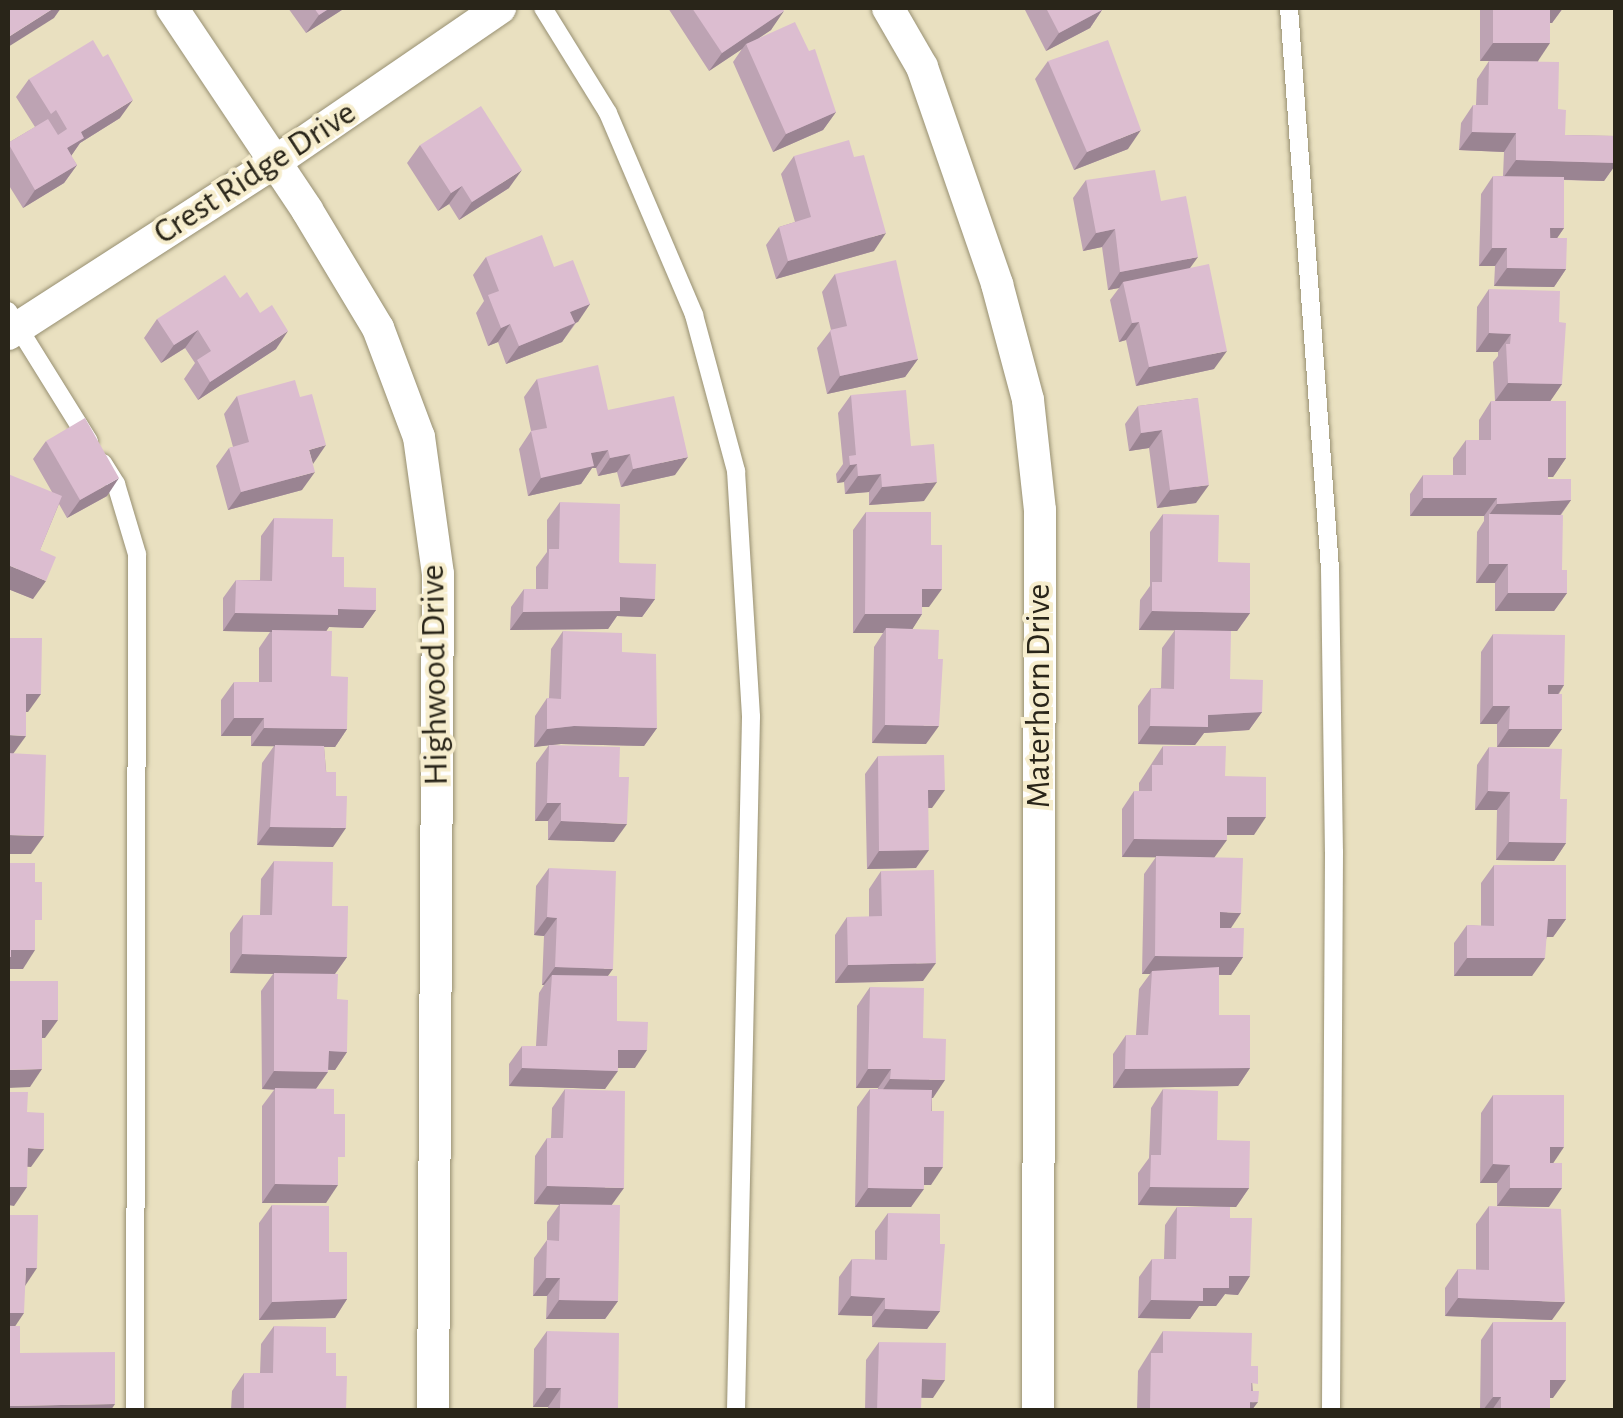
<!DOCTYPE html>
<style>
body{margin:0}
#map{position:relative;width:1623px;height:1418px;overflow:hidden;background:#e9e0c0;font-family:"Alegreya Sans",sans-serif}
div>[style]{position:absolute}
.roads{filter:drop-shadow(0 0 2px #989072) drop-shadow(0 0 2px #989072)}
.service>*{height:18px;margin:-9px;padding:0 9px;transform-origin:9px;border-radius:9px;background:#fff}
.minor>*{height:32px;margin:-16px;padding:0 16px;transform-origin:16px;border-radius:16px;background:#fff}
.wall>*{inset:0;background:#bda3b3}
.shaded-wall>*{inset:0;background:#9a8492}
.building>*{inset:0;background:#dcbdd0}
span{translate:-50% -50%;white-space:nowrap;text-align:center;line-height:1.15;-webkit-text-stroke:8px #f6edcd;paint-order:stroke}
.street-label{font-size:35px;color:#292519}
.frame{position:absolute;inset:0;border:10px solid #292519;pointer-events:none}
</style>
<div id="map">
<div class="roads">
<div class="service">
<div style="left:543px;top:8px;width:123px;rotate:58.2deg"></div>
<div style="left:608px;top:113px;width:220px;rotate:66.9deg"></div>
<div style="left:694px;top:315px;width:162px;rotate:74.9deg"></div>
<div style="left:736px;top:471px;width:246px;rotate:86.5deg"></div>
<div style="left:751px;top:717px;width:693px;rotate:91.24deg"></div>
<div style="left:1289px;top:8px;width:562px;rotate:85.82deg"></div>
<div style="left:1330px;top:569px;width:283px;rotate:89.2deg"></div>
<div style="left:1334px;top:852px;width:558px;rotate:90.31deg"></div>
<div style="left:8px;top:311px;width:153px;rotate:58.1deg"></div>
<div style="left:103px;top:463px;width:25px;rotate:58deg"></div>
<div style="left:116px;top:484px;width:73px;rotate:73.3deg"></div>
<div style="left:137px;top:554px;width:856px;rotate:90.13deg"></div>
</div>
<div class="minor">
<div style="left:172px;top:8px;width:243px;rotate:56.2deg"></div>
<div style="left:307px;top:210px;width:138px;rotate:59deg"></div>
<div style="left:378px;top:328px;width:116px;rotate:69.4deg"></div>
<div style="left:419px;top:437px;width:138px;rotate:82.1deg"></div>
<div style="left:438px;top:574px;width:836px;rotate:90.34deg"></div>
<div style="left:888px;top:8px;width:68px;rotate:60deg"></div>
<div style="left:922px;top:67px;width:230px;rotate:70.9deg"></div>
<div style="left:997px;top:284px;width:120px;rotate:75deg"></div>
<div style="left:1028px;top:400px;width:111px;rotate:83.8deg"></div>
<div style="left:1040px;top:510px;width:900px;rotate:90.13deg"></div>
<div style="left:8px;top:334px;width:318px;rotate:-32.8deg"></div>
<div style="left:275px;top:162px;width:273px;rotate:-34.4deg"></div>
</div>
</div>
<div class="wall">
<div style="clip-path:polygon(288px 8px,345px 8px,306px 33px)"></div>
<div style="clip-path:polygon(668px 8px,782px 8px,771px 30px,759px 38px,836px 112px,823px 130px,773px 152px,733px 62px,742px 49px,709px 71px)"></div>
<div style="clip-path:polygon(1024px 8px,1101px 8px,1102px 10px,1090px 28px,1046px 51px)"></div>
<div style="clip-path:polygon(1480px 8px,1563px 8px,1552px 23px,1550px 23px,1538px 61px,1558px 109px,1565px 135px,1616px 136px,1616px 164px,1604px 181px,1564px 180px,1564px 228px,1557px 238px,1566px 269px,1554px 287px,1494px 286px,1495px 266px,1479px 266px,1481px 194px,1493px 176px,1503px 176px,1504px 152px,1459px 150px,1461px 123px,1473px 105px,1476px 105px,1477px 79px,1489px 61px,1480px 61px)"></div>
<div style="clip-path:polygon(1048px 61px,1128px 149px,1074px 170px,1035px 79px)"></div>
<div style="clip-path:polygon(29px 79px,120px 118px,80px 143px,71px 156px,77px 165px,64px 183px,23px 208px,8px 184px,8px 143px,35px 127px,16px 97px)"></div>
<div style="clip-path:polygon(420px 145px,509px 188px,459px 220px,449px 204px,438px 211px,407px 163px)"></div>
<div style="clip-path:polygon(794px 156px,854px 157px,874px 251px,776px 279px,766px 245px,779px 227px,795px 222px,781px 174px)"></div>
<div style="clip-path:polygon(1086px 180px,1161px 201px,1190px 268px,1214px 369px,1136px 386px,1126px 340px,1119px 342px,1110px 300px,1119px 288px,1108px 290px,1102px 247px,1083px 251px,1073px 198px)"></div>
<div style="clip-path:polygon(486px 257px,554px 267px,590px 304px,562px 342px,506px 364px,498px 342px,488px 346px,476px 313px,484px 301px,473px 275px)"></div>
<div style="clip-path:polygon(835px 274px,918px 359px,905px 377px,827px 394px,817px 348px,831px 330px,822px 292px)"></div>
<div style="clip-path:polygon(1489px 289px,1559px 322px,1562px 384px,1550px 401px,1566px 458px,1553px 477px,1548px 477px,1548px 479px,1571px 500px,1561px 515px,1562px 570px,1567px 593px,1554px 611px,1495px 611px,1495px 583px,1476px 583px,1477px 532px,1484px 521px,1484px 516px,1410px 516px,1410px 494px,1423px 475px,1453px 475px,1453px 458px,1466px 440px,1479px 440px,1479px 420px,1491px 401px,1495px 401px,1493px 362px,1498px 356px,1498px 352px,1476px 352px,1477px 307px)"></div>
<div style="clip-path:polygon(157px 319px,276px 349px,198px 400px,184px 379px,195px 363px,185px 348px,161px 363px,144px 338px)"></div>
<div style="clip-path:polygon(537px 379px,608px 410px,675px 475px,621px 487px,617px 472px,598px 476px,596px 468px,592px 468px,581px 484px,528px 496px,519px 449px,531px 431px,524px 397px)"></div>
<div style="clip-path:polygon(851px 395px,911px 446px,924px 501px,869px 505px,869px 492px,845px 494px,844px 482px,837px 483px,836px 474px,843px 464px,838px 413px)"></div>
<div style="clip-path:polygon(237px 396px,302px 490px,228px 510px,216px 466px,229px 448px,233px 447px,224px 414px)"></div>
<div style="clip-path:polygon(1198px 398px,1196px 503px,1157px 508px,1149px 448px,1129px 451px,1125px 424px,1138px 406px)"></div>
<div style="clip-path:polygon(46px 441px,107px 496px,67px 518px,59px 504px,40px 550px,33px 599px,8px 589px,52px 492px,33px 459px)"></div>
<div style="clip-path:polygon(560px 502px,655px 599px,642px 617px,617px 616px,608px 629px,510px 630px,511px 607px,524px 589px,536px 589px,536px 567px,547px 552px,547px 520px)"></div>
<div style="clip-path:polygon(866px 512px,929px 607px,922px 607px,922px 614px,912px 629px,926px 744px,872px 743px,874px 647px,883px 633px,853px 633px,853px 530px)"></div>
<div style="clip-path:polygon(1163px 514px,1218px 562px,1250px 613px,1237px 631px,1193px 631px,1230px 679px,1262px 712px,1249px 730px,1204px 733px,1195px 745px,1138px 744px,1138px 706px,1151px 688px,1161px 688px,1162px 648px,1175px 630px,1139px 630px,1140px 600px,1150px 586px,1150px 532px)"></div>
<div style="clip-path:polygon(274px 518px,332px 557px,344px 587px,376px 610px,363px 628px,329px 627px,326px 631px,331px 676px,347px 729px,335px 747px,324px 747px,333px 847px,257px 845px,262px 763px,274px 746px,251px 746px,251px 736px,221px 736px,221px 700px,234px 682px,259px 682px,259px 648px,270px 632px,223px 631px,223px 598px,236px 580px,260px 580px,261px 536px)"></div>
<div style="clip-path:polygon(563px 631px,622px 652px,657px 728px,644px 746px,561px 744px,550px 745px,614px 842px,548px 840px,548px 821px,535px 821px,536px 763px,549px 745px,534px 747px,535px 716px,547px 698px,549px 698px,551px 649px)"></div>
<div style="clip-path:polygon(1493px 634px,1564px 685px,1559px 694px,1562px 729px,1549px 747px,1497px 747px,1497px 724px,1480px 724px,1481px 652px)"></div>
<div style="clip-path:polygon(1163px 746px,1225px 776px,1254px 835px,1227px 835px,1214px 857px,1231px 928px,1243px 957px,1231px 975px,1219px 975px,1219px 1015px,1250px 1068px,1238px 1086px,1113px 1088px,1113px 1054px,1126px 1035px,1136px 1035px,1139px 989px,1150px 974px,1142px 974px,1144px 874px,1156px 857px,1122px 857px,1122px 809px,1134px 791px,1139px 791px,1139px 783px)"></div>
<div style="clip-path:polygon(1489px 747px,1560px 799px,1566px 843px,1554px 861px,1496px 860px,1497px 810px,1475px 810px,1477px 765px)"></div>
<div style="clip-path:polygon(878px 756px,932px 808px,928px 808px,916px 868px,867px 869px,865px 774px)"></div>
<div style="clip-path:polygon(274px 861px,347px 957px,335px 974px,337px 999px,347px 1052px,335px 1070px,328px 1070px,316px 1089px,334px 1114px,338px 1167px,326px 1203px,262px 1203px,262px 1106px,274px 1090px,262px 1089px,261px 991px,273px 974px,230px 973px,230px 933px,243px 915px,260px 915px,261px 879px)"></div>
<div style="clip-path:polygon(1494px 865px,1566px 919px,1553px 937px,1547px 937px,1532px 976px,1454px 976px,1454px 943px,1467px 925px,1481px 926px,1481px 883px)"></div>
<div style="clip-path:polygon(549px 868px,608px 976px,617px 1021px,635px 1068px,618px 1068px,605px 1089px,509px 1086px,509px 1064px,522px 1046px,536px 1046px,539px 993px,544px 985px,542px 985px,544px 936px,534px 935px,536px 886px)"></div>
<div style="clip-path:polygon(881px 871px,923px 981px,835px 983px,835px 935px,847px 917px,869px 917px,869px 889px)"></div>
<div style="clip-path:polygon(870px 987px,923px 1038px,932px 1098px,931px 1185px,924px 1185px,911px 1207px,855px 1207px,857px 1107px,870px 1089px,878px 1089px,878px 1088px,856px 1088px,857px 1006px)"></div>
<div style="clip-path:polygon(565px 1089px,612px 1205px,618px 1301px,605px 1319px,546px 1319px,547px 1296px,533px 1296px,534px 1258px,547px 1240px,547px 1222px,559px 1205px,534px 1204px,535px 1156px,547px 1138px,551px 1138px,552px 1108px)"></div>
<div style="clip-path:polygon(1163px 1089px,1217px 1140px,1249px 1188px,1236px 1207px,1138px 1205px,1138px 1173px,1149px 1158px,1151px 1108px)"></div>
<div style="clip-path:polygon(1493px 1095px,1553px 1163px,1549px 1207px,1497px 1206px,1497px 1183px,1480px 1183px,1481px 1113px)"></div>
<div style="clip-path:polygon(272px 1205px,329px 1252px,347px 1299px,335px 1318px,259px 1320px,259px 1223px)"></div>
<div style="clip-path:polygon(1489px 1206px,1552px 1320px,1445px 1316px,1445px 1288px,1458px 1269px,1476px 1270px,1476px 1224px)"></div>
<div style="clip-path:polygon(1177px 1207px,1230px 1218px,1238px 1295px,1225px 1294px,1216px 1306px,1199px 1306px,1190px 1319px,1138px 1318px,1139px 1277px,1152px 1259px,1164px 1259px,1165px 1225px)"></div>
<div style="clip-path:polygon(888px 1213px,940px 1311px,927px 1329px,872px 1327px,872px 1316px,838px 1315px,839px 1277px,852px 1259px,875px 1260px,875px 1231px)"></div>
<div style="clip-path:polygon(1493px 1322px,1553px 1398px,1550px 1398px,1550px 1410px,1480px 1410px,1481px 1340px)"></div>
<div style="clip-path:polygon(274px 1326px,326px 1353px,336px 1376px,346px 1410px,231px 1410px,232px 1391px,244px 1373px,260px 1373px,261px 1344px)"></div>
<div style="clip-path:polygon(547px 1331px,618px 1408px,616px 1410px,548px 1410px,548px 1407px,533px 1407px,534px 1349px)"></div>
<div style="clip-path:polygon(1163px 1331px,1251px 1366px,1253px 1391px,1252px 1410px,1137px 1410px,1138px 1371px)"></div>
<div style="clip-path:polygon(879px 1342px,933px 1398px,921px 1398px,921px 1410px,865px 1410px,866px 1360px)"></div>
</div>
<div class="shaded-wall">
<div style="clip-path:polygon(54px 8px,61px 8px,54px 18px,8px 47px,8px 39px,10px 36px)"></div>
<div style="clip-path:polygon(330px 8px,345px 8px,306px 33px,319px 15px)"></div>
<div style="clip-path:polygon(1548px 8px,1563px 8px,1552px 23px,1538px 23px)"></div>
<div style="clip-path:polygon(1102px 10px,1090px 28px,1046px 51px,1059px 33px)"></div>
<div style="clip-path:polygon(784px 11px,771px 30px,747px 46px,746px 44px,742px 49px,709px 71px,722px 53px)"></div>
<div style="clip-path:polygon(1493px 43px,1550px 43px,1538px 61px,1480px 61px)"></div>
<div style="clip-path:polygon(133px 100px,120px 118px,80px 143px,71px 156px,67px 148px,81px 132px)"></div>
<div style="clip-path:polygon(836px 112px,823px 130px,773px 152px,786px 134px)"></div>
<div style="clip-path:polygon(1141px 130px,1128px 149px,1074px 170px,1087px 152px)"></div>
<div style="clip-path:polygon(1472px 132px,1516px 133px,1504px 152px,1459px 150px)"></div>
<div style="clip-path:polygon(1516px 160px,1616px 163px,1616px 164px,1604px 181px,1503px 178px)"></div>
<div style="clip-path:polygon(77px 165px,64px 183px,23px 208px,35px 190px)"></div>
<div style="clip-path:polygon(522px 170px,509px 188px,459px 220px,472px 202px)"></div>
<div style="clip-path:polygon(462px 186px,449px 204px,438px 211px,451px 193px)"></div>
<div style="clip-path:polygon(1550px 228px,1564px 228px,1551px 247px)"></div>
<div style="clip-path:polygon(1115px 229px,1102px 247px,1083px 251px,1096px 233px)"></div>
<div style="clip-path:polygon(886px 233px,874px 251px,776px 279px,788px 261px)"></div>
<div style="clip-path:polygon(1492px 248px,1507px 248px,1495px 266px,1479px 266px)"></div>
<div style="clip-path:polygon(1198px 257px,1185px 275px,1123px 282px,1119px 288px,1108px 290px,1120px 272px)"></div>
<div style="clip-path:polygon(1507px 268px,1566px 269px,1554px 287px,1494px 286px)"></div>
<div style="clip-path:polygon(590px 304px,578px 322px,558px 330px,570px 312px)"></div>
<div style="clip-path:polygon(1139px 322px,1126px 340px,1119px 342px,1132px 323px)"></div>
<div style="clip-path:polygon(575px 323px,562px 342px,506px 364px,519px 346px)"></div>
<div style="clip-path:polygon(510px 324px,498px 342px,488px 346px,501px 328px)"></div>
<div style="clip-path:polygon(198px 330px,185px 348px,161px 363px,174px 345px)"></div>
<div style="clip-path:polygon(288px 331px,276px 349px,198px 400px,210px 382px)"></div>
<div style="clip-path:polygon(1489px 333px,1511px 334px,1498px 352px,1476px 352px)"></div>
<div style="clip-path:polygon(1227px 351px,1214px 369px,1136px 386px,1149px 367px)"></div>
<div style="clip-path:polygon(918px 359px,905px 377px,827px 394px,840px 376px)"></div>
<div style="clip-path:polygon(1508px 383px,1562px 384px,1549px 403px,1495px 401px)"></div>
<div style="clip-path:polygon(1162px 430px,1149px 448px,1129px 451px,1141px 433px)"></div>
<div style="clip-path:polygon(326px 445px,313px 464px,309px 450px)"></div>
<div style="clip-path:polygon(608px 450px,596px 468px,592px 468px,581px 484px,528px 496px,541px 478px,591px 453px)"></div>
<div style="clip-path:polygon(630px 454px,617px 472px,598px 476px,610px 458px)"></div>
<div style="clip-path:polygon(688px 457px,675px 475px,621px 487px,633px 469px)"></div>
<div style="clip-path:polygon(1548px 458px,1566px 458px,1553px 477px,1536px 477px)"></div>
<div style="clip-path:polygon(857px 464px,844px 482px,837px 483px,850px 465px)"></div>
<div style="clip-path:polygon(315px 472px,302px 490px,228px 510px,241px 492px)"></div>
<div style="clip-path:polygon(881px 474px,869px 492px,845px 494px,858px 476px)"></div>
<div style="clip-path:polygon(119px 478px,107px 496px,67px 518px,80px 500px)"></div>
<div style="clip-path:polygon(937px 482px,924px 501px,869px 505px,882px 487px)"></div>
<div style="clip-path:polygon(1209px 485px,1196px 503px,1157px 508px,1170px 490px)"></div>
<div style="clip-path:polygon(1423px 498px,1497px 498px,1484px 516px,1410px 516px)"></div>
<div style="clip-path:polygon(1571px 500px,1558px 518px,1489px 515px,1497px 504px)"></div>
<div style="clip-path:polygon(1489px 564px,1508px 564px,1495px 583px,1476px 583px)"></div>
<div style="clip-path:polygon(8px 565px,46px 581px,33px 599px,8px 589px)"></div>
<div style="clip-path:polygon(922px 589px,942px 589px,929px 607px,910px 607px)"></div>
<div style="clip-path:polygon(1508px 593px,1567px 593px,1554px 611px,1495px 611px)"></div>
<div style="clip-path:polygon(620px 597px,655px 599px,642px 617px,617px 616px,608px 629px,510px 630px,523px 612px)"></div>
<div style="clip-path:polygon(338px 609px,376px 610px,363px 628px,329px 627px,325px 633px,223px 631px,235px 613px)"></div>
<div style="clip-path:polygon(1152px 611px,1250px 613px,1237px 631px,1139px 630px)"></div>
<div style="clip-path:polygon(865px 614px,922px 614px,910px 633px,886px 628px,883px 633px,853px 633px)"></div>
<div style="clip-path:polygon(1548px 685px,1564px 685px,1552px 703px,1536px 703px)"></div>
<div style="clip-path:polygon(26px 694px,41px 694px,28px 712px,14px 712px)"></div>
<div style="clip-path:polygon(1493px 706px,1510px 706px,1497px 724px,1480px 724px)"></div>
<div style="clip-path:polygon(1262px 712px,1249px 730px,1204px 733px,1195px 745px,1138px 744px,1150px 726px,1208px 715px)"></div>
<div style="clip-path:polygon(234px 718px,264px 718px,251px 736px,221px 736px)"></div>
<div style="clip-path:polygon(885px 725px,939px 726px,926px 744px,872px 743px)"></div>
<div style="clip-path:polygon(574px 726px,657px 728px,644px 746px,561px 744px,534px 747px,547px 729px)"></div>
<div style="clip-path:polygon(264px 728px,347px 729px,335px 747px,251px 746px)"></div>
<div style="clip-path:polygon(1509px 729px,1562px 729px,1549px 747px,1497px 747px)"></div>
<div style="clip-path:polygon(8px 735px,26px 736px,13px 754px,8px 754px)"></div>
<div style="clip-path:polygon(928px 790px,945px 790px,932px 808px,915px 808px)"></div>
<div style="clip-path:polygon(1488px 791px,1510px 792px,1497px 810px,1475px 810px)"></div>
<div style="clip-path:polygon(547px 803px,561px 803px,548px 821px,535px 821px)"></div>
<div style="clip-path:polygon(1227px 817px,1266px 817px,1254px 835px,1214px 835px)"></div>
<div style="clip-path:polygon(561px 821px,627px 824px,614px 842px,548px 840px)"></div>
<div style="clip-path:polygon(270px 827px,346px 828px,333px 847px,257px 845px)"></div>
<div style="clip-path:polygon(8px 835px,44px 836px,31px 854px,8px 854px)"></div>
<div style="clip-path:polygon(1134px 839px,1227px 840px,1214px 858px,1122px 857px)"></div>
<div style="clip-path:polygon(1509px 842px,1566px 843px,1554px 861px,1496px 860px)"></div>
<div style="clip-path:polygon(929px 850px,916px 868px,867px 869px,879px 851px)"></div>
<div style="clip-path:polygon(1220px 912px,1241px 913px,1229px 931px,1207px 930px)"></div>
<div style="clip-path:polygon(547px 917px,557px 918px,544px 936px,534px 935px)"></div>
<div style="clip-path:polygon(1548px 919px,1566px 919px,1553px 937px,1536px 937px)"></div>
<div style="clip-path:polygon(11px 950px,35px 950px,23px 969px,8px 969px,8px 956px)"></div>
<div style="clip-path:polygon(242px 954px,347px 957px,334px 975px,230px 973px)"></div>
<div style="clip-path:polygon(1155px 956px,1243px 957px,1231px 975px,1152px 974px,1152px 971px,1150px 974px,1142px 974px)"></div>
<div style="clip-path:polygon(1467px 958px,1545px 958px,1532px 976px,1454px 976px)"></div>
<div style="clip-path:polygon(936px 963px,923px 981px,835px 983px,848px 965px)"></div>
<div style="clip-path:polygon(555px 967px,613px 969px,600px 987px,552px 975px,544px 985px,542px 985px)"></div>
<div style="clip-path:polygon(42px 1020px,58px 1020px,45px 1038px,30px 1038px)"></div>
<div style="clip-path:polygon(618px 1050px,647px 1050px,635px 1068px,605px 1068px)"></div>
<div style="clip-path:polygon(329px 1051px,347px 1052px,335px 1070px,316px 1069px)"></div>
<div style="clip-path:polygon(522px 1068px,618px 1071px,605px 1089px,509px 1086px)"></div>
<div style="clip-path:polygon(1250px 1068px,1238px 1086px,1113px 1088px,1125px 1069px)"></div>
<div style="clip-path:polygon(42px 1069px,30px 1087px,8px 1088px,8px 1070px)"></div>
<div style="clip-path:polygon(868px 1069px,891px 1069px,878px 1088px,856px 1088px)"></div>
<div style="clip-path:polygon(274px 1071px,328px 1072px,315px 1090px,262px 1089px)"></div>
<div style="clip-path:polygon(890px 1079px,945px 1080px,933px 1098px,878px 1097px)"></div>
<div style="clip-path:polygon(1550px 1147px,1564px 1147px,1552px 1165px,1537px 1165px)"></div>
<div style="clip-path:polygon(28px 1148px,44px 1149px,31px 1167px,15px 1166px)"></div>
<div style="clip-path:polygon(1493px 1164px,1510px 1165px,1497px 1183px,1480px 1183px)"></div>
<div style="clip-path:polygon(924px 1167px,943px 1167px,931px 1185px,912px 1185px)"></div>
<div style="clip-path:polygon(275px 1184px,338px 1185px,326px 1203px,262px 1203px)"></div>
<div style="clip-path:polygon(547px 1186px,624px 1188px,611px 1206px,534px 1204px)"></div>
<div style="clip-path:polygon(8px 1187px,27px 1187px,14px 1206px,8px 1205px)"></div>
<div style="clip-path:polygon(1150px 1187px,1249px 1188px,1236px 1207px,1138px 1205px)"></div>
<div style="clip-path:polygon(868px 1188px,924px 1189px,911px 1207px,855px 1207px)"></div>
<div style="clip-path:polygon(1510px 1188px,1562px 1188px,1549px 1207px,1497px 1206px)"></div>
<div style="clip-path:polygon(26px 1268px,37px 1268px,25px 1286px)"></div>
<div style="clip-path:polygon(1229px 1276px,1250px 1276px,1238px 1295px,1225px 1294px,1216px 1306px,1199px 1306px,1190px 1319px,1138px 1318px,1151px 1300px,1203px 1288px)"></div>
<div style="clip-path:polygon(546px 1278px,560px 1278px,547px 1296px,533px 1296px)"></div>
<div style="clip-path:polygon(851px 1296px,885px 1298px,872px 1316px,838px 1315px)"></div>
<div style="clip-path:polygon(1458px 1298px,1565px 1302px,1552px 1320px,1445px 1316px)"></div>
<div style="clip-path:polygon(347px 1299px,335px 1318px,259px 1320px,272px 1302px)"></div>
<div style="clip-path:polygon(559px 1300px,618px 1301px,605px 1319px,546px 1319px)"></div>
<div style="clip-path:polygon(885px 1309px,940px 1311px,927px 1329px,872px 1327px)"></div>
<div style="clip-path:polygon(8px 1313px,24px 1313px,12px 1331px,8px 1331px)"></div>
<div style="clip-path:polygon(922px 1379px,945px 1380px,933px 1398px,909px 1397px)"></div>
<div style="clip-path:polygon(1550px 1380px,1566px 1380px,1553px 1398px,1538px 1398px)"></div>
<div style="clip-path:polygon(546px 1388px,561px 1388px,548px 1407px,533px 1407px)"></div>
<div style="clip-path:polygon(1493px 1397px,1501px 1397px,1492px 1410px,1483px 1410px)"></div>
<div style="clip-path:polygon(1258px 1402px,1252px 1410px,1148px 1410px,1150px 1408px)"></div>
<div style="clip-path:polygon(115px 1404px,111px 1410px,8px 1410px,8px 1406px)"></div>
<div style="clip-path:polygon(560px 1408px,603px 1409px,602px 1410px,558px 1410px)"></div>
</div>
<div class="building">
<div style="clip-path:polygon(8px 8px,54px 8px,10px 36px,8px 31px)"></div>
<div style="clip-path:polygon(314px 8px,330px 8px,319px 15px)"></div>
<div style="clip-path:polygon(692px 8px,782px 8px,784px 11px,722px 53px)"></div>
<div style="clip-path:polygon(1046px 8px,1101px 8px,1102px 10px,1059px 33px)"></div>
<div style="clip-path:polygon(1493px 8px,1550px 8px,1550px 43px,1493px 43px)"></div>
<div style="clip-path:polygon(795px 22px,809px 51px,815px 49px,836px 112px,786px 134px,746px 44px)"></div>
<div style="clip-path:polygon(93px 40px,103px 57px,108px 54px,133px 100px,81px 132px,84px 138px,67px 148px,77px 165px,35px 190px,8px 143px,48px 119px,58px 135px,67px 129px,56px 110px,51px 114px,29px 79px)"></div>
<div style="clip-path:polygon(1108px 40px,1141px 130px,1087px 152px,1048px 61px)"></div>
<div style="clip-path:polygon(1489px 61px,1559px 62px,1558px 109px,1566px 110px,1565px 135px,1616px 136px,1616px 163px,1516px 160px,1516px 133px,1472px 132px,1473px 105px,1488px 105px)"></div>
<div style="clip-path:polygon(481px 106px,522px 170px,472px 202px,462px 186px,451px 193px,420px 145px)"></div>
<div style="clip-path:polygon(849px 140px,854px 157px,864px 155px,886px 233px,788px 261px,779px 227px,811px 217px,794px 156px)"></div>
<div style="clip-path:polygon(1155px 170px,1161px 201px,1186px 196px,1198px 257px,1120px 272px,1115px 229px,1096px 233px,1086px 180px)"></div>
<div style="clip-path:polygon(1493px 176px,1564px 177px,1564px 228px,1550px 228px,1550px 238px,1567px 238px,1566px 269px,1507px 268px,1507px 248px,1492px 248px)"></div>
<div style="clip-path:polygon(542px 235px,554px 267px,573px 260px,590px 304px,570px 312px,575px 323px,519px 346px,510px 324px,501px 328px,488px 295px,499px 291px,486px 257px)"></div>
<div style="clip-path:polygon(896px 260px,918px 359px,840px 376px,830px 330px,847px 326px,835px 274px)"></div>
<div style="clip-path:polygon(1209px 264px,1227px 351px,1149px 367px,1139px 322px,1132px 323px,1123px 282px)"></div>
<div style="clip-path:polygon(225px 275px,240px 298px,247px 292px,260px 313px,272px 305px,288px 331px,210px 382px,197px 360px,211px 351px,198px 330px,174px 345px,157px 319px)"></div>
<div style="clip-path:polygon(1489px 289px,1560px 291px,1559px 322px,1566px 323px,1562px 384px,1508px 383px,1506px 344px,1510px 344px,1511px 334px,1489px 333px)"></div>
<div style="clip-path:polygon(598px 365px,608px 410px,674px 396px,688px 457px,633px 469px,630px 454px,610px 458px,608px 450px,591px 453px,594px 466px,541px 478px,531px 431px,547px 428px,537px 379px)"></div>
<div style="clip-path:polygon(295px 380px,300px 397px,312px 394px,326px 445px,309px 450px,315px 472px,241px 492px,229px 448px,249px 442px,237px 396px)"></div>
<div style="clip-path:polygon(906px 390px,911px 446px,934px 444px,937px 482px,882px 487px,881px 474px,858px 476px,857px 464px,850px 465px,849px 456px,856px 455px,851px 395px)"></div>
<div style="clip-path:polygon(1198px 398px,1209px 485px,1170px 490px,1162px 430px,1141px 433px,1138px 406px)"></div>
<div style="clip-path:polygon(1491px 401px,1566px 401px,1566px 458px,1548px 458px,1548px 479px,1571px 479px,1571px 500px,1497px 504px,1497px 498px,1423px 498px,1423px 475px,1466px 475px,1466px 440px,1491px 440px)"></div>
<div style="clip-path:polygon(85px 418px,119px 478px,80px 500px,46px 441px)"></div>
<div style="clip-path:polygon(8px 474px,62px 496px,40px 550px,56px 557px,46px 581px,8px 565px)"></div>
<div style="clip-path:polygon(560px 502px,620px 504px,619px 563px,656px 564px,655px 599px,620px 597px,620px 611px,523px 612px,524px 589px,548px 589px,549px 549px,559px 549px)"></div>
<div style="clip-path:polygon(866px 512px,931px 512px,931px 545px,942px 545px,942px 589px,922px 589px,922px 614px,865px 614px)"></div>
<div style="clip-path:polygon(1163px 514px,1219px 515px,1218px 562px,1250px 563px,1250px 613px,1152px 611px,1152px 582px,1162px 582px)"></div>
<div style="clip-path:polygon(1489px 514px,1563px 515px,1562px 570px,1567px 570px,1567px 593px,1508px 593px,1508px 564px,1489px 564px)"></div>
<div style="clip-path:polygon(274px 518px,333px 519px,332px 557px,344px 557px,344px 587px,376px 588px,376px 610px,338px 609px,338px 615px,235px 613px,236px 580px,272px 581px)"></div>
<div style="clip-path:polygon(886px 628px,939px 630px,938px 659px,943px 659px,939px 726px,885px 725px)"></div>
<div style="clip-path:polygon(272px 630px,332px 631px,331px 676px,348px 677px,347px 729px,264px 728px,264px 718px,234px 718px,234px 682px,272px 682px)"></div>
<div style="clip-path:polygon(1175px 630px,1231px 631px,1230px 679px,1263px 680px,1262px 712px,1208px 715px,1208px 727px,1150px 726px,1151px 688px,1174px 689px)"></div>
<div style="clip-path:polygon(563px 631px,622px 633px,622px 652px,656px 654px,657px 728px,574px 726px,547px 729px,547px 698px,561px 699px)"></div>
<div style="clip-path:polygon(1493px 634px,1565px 635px,1564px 685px,1548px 685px,1548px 694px,1562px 694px,1562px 729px,1509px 729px,1510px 706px,1493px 706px)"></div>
<div style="clip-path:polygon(8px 638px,42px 638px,41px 694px,26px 694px,26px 736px,8px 735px)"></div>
<div style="clip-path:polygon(275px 745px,324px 746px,326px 772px,336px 772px,336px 796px,347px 796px,346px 828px,270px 827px)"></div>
<div style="clip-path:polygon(549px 745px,620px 747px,619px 777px,629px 777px,627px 824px,561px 821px,561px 803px,547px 803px)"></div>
<div style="clip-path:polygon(1163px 746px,1226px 746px,1225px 776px,1266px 777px,1266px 817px,1227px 817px,1227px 840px,1134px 839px,1134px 791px,1152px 791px,1152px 765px,1163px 765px)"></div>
<div style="clip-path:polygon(1489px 747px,1562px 749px,1560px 799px,1567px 799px,1566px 843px,1509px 842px,1510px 792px,1488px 791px)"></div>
<div style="clip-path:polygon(8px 753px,46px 755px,44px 836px,8px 835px)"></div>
<div style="clip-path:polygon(944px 755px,945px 790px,928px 790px,929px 850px,879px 851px,878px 756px)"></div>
<div style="clip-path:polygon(1156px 856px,1243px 858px,1241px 913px,1220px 912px,1220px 928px,1244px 928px,1243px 957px,1155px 956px)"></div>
<div style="clip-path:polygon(274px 861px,333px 862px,332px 906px,348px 906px,347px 957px,242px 954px,243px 915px,272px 915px)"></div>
<div style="clip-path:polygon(8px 863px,35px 863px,35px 882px,42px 882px,42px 920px,35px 920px,35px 950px,11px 950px,11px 957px,8px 957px)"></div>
<div style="clip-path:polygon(1494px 865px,1566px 865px,1566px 919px,1548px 919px,1545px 958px,1467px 958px,1467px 925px,1494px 926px)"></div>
<div style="clip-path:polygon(549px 868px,616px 871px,613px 969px,555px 967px,557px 918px,547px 917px)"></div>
<div style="clip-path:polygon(934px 870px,936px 963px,848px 965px,847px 917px,882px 916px,881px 871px)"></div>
<div style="clip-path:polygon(1219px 967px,1219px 1015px,1250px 1015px,1250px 1068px,1125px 1069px,1126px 1035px,1148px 1035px,1152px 971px)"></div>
<div style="clip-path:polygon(274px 973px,338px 974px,337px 999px,348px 1000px,347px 1052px,329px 1051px,328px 1072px,274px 1071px)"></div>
<div style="clip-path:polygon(552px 975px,617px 976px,617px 1021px,648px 1022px,647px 1050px,618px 1050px,618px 1071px,522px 1068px,522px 1046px,547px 1046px)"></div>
<div style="clip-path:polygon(8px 981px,58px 981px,58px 1020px,42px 1020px,42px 1069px,8px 1070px)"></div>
<div style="clip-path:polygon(870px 987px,924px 988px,923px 1038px,946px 1039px,945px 1080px,890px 1079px,891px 1069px,868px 1069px)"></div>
<div style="clip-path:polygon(275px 1088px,334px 1089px,334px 1114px,345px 1114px,345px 1157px,338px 1157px,338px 1185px,275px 1184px)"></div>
<div style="clip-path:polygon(565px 1089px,625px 1091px,624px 1188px,547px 1186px,547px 1138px,563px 1138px)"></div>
<div style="clip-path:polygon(870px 1089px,932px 1090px,931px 1111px,944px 1111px,943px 1167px,924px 1167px,924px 1189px,868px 1188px)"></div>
<div style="clip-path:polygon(1163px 1089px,1218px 1091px,1217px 1140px,1250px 1141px,1249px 1188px,1150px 1187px,1151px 1155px,1161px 1155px)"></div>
<div style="clip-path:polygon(8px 1092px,28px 1092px,27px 1112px,44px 1113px,44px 1149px,28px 1148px,27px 1187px,8px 1187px)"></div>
<div style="clip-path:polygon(1493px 1095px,1564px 1095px,1564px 1147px,1550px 1147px,1550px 1163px,1562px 1163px,1562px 1188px,1510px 1188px,1510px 1165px,1493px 1164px)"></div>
<div style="clip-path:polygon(560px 1204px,620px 1205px,618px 1301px,559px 1300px,560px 1278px,546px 1278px,547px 1240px,559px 1241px)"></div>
<div style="clip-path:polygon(272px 1205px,329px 1206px,329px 1252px,347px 1252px,347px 1299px,272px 1302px)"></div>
<div style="clip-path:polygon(1489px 1206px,1561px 1209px,1565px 1302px,1458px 1298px,1458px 1269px,1489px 1270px)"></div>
<div style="clip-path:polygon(1177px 1207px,1230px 1207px,1230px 1218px,1252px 1218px,1250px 1276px,1229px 1276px,1229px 1288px,1203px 1288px,1203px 1301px,1151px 1300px,1152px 1259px,1176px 1259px)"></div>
<div style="clip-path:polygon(888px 1213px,940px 1214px,940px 1244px,945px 1244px,940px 1311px,885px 1309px,885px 1298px,851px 1296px,852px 1259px,887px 1260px)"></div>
<div style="clip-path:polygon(8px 1215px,38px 1215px,37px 1268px,26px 1268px,24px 1313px,8px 1313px)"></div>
<div style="clip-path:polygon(1493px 1322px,1566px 1322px,1566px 1380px,1550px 1380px,1550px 1410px,1501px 1410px,1501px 1397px,1493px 1397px)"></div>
<div style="clip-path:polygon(8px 1326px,20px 1326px,20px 1353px,115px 1352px,115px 1404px,8px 1406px)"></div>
<div style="clip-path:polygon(274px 1326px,326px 1327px,326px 1353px,336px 1353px,336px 1376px,347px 1376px,346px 1410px,244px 1410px,244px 1373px,273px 1373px)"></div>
<div style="clip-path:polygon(547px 1331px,619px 1333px,618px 1408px,613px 1408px,612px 1410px,560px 1408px,561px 1388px,546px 1388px)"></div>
<div style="clip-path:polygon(1163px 1331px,1252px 1333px,1251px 1366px,1258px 1366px,1258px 1384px,1251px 1383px,1251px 1391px,1259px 1391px,1258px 1402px,1250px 1402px,1250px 1410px,1150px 1408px,1151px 1353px,1163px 1353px)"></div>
<div style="clip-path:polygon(879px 1342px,946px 1343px,945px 1380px,922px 1379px,921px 1410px,877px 1410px)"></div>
</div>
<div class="street-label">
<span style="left:255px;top:173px;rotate:-33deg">Crest Ridge Drive</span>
<span style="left:435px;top:675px;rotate:-91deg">Highwood Drive</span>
<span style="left:1039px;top:696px;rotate:-90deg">Materhorn Drive</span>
</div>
<div class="frame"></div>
</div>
